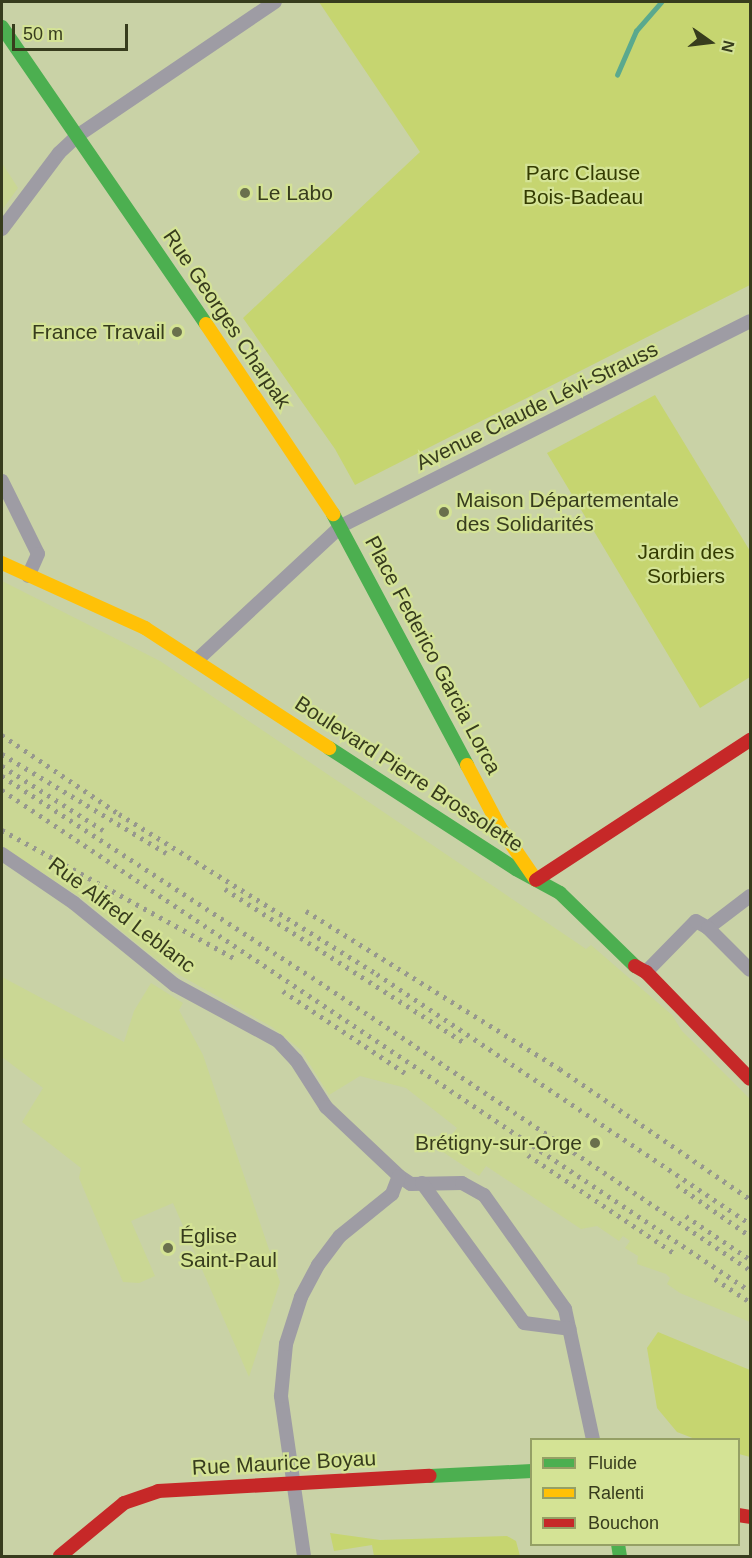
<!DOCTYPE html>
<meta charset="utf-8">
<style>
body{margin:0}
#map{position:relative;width:752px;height:1558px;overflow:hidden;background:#c9d2a6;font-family:Helvetica,sans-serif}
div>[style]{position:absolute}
.built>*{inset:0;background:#cad794}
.green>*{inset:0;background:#c6d570}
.stream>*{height:4.5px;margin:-2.25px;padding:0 2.25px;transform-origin:2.25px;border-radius:2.25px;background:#5aa98e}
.street>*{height:14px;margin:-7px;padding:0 7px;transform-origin:7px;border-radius:7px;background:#9e9ca4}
.fast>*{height:14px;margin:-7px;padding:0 7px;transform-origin:7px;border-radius:7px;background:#4caf50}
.slow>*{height:14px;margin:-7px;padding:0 7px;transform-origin:7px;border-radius:7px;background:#ffc107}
.jam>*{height:14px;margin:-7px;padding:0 7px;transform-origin:7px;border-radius:7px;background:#c62828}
.rail>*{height:4.5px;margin-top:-2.25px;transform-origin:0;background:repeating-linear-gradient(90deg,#97988e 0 3px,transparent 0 9px)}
.dots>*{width:16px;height:16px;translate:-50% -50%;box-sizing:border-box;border:3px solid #d4e395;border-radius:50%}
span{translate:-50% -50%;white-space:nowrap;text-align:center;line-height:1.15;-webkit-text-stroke:4.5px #d4e395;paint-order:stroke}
.park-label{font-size:21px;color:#343c00}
.poi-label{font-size:21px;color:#373c1d}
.left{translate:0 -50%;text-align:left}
.right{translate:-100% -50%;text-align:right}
.street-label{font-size:21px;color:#373c1d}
.frame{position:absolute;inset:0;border:3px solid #373c1d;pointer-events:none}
.legend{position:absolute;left:530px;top:1438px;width:210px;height:108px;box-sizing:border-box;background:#d4e395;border:2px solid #95a065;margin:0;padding:8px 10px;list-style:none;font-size:18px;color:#373c1d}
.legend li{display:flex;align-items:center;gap:12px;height:30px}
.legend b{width:30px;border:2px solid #95a065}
.north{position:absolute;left:680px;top:12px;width:60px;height:60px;-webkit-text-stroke:4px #d4e395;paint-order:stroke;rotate:104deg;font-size:16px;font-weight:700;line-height:24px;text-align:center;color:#373c1d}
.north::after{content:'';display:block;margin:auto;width:21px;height:27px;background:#373c1d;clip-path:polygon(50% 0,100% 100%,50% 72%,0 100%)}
.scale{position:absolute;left:12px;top:24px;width:116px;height:27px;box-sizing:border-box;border:3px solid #373c1d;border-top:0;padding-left:8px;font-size:18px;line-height:21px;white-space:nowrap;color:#373c1d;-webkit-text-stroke:4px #d4e395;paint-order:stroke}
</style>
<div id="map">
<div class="built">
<div style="clip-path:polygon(2px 163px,18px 188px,2px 210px)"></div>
<div style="clip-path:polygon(2px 581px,160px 661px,586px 949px,591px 945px,672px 1015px,682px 1031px,750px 1099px,750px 1322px,680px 1293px,667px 1284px,670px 1278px,666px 1274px,637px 1264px,638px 1256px,625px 1248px,630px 1241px,623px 1236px,619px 1241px,597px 1226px,581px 1229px,486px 1166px,479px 1176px,440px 1150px,457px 1128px,406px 1088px,360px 1076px,329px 1095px,301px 1050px,272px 1027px,167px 968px,81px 898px,2px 846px)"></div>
<div style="clip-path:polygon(2px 977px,124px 1042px,134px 1011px,151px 983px,183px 1003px,179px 1010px,203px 1055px,280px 1282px,249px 1377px,173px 1203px,131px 1221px,155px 1276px,139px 1283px,123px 1282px,79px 1178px,81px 1168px,22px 1122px,43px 1088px,2px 1057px)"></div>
</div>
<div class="green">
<div style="clip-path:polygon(319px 2px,750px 2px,750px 285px,355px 485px,335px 449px,243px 318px,420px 152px)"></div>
<div style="clip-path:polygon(655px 395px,750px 551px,750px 677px,700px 708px,547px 453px)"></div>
<div style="clip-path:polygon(658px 1332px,750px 1370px,750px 1457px,739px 1454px,738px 1440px,695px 1439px,677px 1432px,657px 1408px,647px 1348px)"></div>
<div style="clip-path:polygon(330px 1533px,380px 1540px,507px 1536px,516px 1541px,520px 1556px,374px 1556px,372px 1545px,334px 1551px)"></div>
</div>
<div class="stream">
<div style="left:617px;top:75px;width:48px;rotate:-66.6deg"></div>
<div style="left:636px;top:31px;width:38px;rotate:-49deg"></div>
</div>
<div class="street">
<div style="left:2px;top:229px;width:95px;rotate:-53.1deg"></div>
<div style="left:59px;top:153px;width:25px;rotate:-43deg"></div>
<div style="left:77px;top:136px;width:239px;rotate:-34.1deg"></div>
<div style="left:2px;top:481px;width:81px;rotate:63.7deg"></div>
<div style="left:38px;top:554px;width:24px;rotate:114deg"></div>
<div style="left:197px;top:660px;width:197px;rotate:-42.9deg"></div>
<div style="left:341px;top:526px;width:457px;rotate:-26.6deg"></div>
<div style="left:2px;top:854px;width:87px;rotate:34.2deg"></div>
<div style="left:74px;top:903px;width:130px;rotate:39.1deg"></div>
<div style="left:175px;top:985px;width:117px;rotate:28.5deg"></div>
<div style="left:278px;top:1041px;width:26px;rotate:47deg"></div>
<div style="left:296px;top:1060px;width:56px;rotate:57.4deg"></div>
<div style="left:326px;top:1107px;width:100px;rotate:43.4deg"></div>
<div style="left:399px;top:1176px;width:14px;rotate:34deg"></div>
<div style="left:411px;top:1184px;width:51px;rotate:-1.1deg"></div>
<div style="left:462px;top:1183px;width:25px;rotate:29deg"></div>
<div style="left:484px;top:1195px;width:140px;rotate:54.6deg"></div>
<div style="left:565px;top:1309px;width:134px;rotate:77.9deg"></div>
<div style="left:708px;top:928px;width:53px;rotate:-37.3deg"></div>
<div style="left:646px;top:972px;width:71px;rotate:-45.6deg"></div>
<div style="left:696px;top:921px;width:14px;rotate:30deg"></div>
<div style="left:708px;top:928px;width:59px;rotate:45deg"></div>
<div style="left:422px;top:1183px;width:173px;rotate:53.9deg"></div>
<div style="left:524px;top:1323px;width:46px;rotate:7.4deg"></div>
<div style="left:304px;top:1556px;width:162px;rotate:-98.2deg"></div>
<div style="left:281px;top:1396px;width:52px;rotate:-84.5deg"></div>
<div style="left:286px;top:1344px;width:49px;rotate:-72.3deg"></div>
<div style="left:301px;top:1297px;width:36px;rotate:-62deg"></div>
<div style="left:318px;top:1265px;width:36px;rotate:-53deg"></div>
<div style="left:340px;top:1236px;width:67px;rotate:-38.9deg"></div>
<div style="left:392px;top:1194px;width:19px;rotate:-69deg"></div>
</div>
<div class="fast">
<div style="left:2px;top:27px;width:360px;rotate:55.5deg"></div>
<div style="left:333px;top:514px;width:285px;rotate:61.9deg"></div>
<div style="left:329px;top:748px;width:223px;rotate:32.9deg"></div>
<div style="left:516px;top:869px;width:50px;rotate:28.6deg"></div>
<div style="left:560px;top:893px;width:105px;rotate:44.2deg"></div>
<div style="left:430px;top:1476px;width:102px;rotate:-2.8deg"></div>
<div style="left:618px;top:1544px;width:12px;rotate:81deg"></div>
</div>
<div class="slow">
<div style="left:206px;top:324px;width:229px;rotate:56.2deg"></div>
<div style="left:2px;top:563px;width:157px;rotate:24.4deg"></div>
<div style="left:145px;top:628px;width:220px;rotate:33.1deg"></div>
<div style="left:467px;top:765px;width:69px;rotate:62.3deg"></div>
<div style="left:499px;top:826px;width:65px;rotate:55.6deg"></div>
</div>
<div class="jam">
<div style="left:536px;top:880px;width:256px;rotate:-33.2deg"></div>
<div style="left:635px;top:966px;width:13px;rotate:29deg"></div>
<div style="left:646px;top:972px;width:149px;rotate:45.8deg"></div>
<div style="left:738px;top:1515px;width:12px;rotate:9deg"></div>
<div style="left:60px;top:1556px;width:83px;rotate:-39.6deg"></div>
<div style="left:124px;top:1503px;width:36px;rotate:-19deg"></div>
<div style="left:158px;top:1491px;width:272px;rotate:-3.2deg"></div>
</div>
<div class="rail">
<div style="left:2px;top:735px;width:141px;rotate:34deg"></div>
<div style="left:119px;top:814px;width:304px;rotate:31.8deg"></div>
<div style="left:377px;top:974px;width:449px;rotate:33.8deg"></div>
<div style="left:2px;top:754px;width:192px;rotate:31.1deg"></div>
<div style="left:2px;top:766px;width:120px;rotate:32.4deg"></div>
<div style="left:2px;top:776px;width:369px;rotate:33deg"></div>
<div style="left:312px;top:977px;width:527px;rotate:33.78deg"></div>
<div style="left:2px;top:790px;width:900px;rotate:33.81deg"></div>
<div style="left:2px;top:830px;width:265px;rotate:28.9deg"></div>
<div style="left:225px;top:889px;width:285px;rotate:32.7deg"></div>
<div style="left:306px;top:911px;width:299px;rotate:31.9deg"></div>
<div style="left:560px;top:1069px;width:230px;rotate:34.4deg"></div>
<div style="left:283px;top:991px;width:147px;rotate:33.9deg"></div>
<div style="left:528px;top:1155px;width:179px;rotate:33.9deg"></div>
<div style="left:677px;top:1185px;width:89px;rotate:34.9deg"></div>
<div style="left:686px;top:1216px;width:75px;rotate:34.1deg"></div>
<div style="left:715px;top:1279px;width:42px;rotate:33.3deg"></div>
</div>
<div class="dots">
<div style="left:245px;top:193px;background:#6a704d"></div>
<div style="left:177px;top:332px;background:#6a704d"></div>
<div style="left:444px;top:512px;background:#6a704d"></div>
<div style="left:595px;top:1143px;background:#6a704d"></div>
<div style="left:168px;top:1248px;background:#6a704d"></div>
</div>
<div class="park-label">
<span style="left:583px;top:185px">Parc Clause<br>Bois-Badeau</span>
<span style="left:686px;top:564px">Jardin des<br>Sorbiers</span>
</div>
<div class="poi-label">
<span class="left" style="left:257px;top:193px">Le Labo</span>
<span class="right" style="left:165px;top:332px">France Travail</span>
<span class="left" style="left:456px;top:512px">Maison Départementale<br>des Solidarités</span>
<span class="right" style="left:582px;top:1143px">Brétigny-sur-Orge</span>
<span class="left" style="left:180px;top:1248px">Église<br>Saint-Paul</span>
</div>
<div class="street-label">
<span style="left:227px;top:319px;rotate:56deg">Rue Georges Charpak</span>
<span style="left:537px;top:406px;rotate:-26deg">Avenue Claude Lévi-Strauss</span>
<span style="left:433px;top:655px;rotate:62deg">Place Federico Garcia Lorca</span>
<span style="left:409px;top:774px;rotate:33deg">Boulevard Pierre Brossolette</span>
<span style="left:122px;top:915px;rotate:37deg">Rue Alfred Leblanc</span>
<span style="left:284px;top:1463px;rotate:-3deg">Rue Maurice Boyau</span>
</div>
<div class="frame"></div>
<ul class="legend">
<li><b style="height:8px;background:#4caf50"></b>Fluide</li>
<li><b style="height:8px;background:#ffc107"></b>Ralenti</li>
<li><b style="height:8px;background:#c62828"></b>Bouchon</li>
</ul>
<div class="north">N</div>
<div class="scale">50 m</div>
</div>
